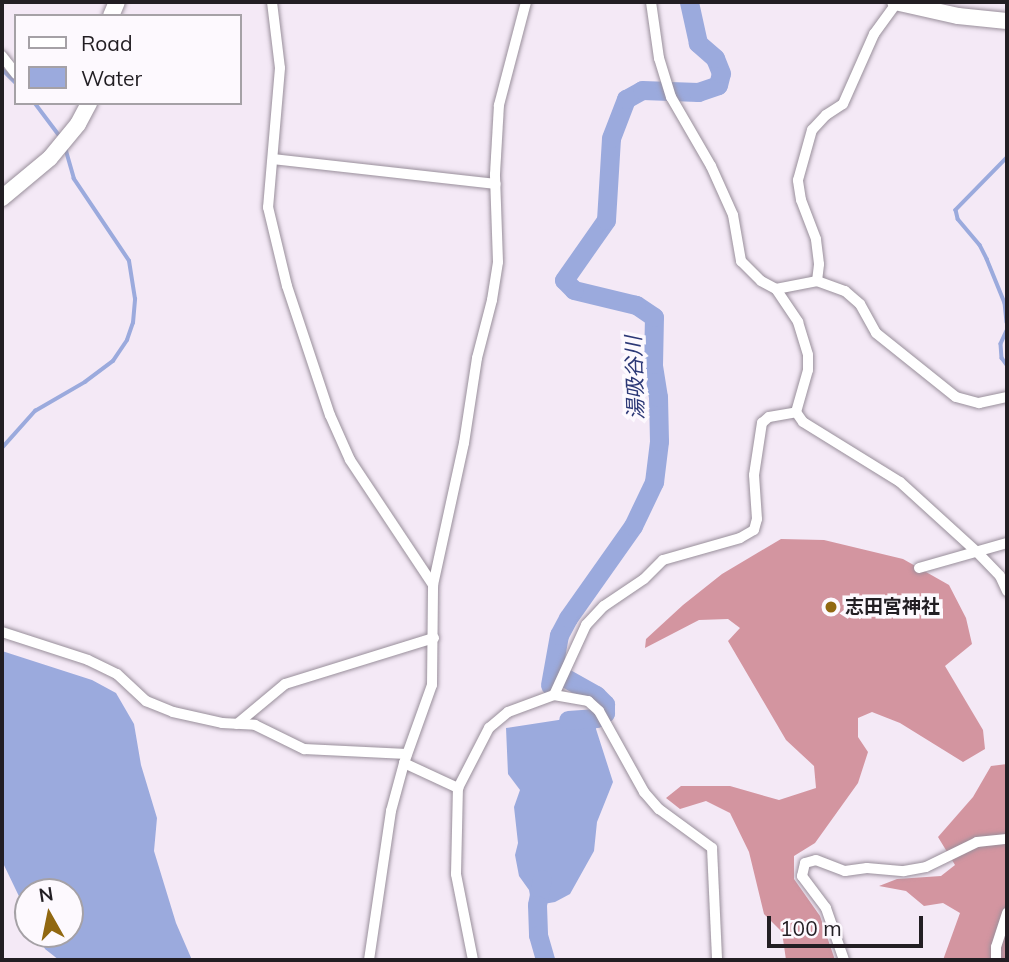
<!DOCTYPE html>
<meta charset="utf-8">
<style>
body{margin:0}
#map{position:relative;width:1009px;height:962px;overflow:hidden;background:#f4e9f6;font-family:Mulish,"Noto Sans JP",sans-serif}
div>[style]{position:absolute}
.forest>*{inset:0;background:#d395a0}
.water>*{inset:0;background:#9baadd}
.stream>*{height:3.5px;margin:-1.75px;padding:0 1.75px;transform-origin:1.75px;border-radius:1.75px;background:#9baadd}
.river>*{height:19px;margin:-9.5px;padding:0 9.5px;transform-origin:9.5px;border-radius:9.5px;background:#9baadd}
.roads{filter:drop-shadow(0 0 2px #998f9b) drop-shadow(0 0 2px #998f9b)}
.minor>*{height:10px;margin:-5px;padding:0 5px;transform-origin:5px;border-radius:5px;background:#fff}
.secondary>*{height:16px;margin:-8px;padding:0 8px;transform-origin:8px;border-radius:8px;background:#fff}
.dots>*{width:19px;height:19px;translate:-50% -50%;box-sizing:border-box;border:4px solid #fdf9fe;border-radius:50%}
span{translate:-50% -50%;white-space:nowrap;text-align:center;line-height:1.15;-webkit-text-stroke:7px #fdf9fe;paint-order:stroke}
.poi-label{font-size:19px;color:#221e23;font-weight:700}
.left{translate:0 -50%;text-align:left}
.water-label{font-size:21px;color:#2c3876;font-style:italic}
.frame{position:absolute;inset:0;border:4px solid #221e23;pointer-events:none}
.legend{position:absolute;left:14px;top:14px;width:228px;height:91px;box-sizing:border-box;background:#fdf9fe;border:2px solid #a5a1a6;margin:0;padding:9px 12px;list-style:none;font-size:21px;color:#221e23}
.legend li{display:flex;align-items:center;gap:14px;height:35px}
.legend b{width:35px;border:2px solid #a5a1a6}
.north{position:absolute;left:14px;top:878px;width:70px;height:70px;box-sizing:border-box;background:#fdf9fe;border:2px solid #a5a1a6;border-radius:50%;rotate:351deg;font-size:19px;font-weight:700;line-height:28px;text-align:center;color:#221e23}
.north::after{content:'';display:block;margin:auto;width:24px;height:32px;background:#916811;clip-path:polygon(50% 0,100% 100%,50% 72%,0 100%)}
.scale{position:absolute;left:767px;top:916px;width:156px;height:32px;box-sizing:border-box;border:4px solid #221e23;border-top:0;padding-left:9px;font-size:21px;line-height:24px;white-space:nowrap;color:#221e23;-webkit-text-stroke:5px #fdf9fe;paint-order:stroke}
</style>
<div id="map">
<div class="forest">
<div style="clip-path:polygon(781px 539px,824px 540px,903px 559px,949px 585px,966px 618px,972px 644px,945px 666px,983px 730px,985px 749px,963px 762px,900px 723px,872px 712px,858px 718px,858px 737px,868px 752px,858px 783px,815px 843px,794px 856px,794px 879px,820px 916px,835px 960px,786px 960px,782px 932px,764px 914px,749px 852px,730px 813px,706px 801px,680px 809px,666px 798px,681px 786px,730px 786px,779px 800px,816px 788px,814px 766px,786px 740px,728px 641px,740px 628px,728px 619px,699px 620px,645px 648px,646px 639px,683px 605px,722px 574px)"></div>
<div style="clip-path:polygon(1007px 764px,1007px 960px,943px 960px,960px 913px,943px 903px,924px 906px,906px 891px,879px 886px,897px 879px,941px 876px,955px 865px,938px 837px,973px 797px,991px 766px)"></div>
</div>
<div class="water">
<div style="clip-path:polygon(2px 651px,92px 680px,116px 693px,134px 724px,141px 765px,157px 818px,154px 851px,176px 923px,192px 960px,59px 960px,45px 949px,37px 934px,70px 934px,70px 892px,28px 892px,28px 915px,2px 861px)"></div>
<div style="clip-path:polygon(591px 715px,597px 724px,596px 729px,613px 782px,597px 822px,594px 851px,570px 894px,555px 902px,532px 906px,529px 890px,519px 876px,515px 855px,518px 843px,514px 807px,520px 790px,508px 774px,506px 728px)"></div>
</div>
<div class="stream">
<div style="left:2px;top:69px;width:20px;rotate:45deg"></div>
<div style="left:35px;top:103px;width:39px;rotate:53deg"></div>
<div style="left:1007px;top:158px;width:73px;rotate:134.4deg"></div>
<div style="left:956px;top:210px;width:9px;rotate:77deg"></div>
<div style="left:958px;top:219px;width:34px;rotate:50deg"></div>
<div style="left:980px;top:245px;width:16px;rotate:63deg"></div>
<div style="left:987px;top:259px;width:48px;rotate:67.8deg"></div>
<div style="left:1005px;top:303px;width:19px;rotate:84deg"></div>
<div style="left:1007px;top:331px;width:14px;rotate:115deg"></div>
<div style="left:1001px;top:344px;width:14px;rotate:86deg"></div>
<div style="left:1002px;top:358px;width:9px;rotate:54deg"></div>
<div style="left:2px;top:448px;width:50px;rotate:-48.3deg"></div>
<div style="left:35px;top:411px;width:58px;rotate:-30.1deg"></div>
<div style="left:85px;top:382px;width:35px;rotate:-37deg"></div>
<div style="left:113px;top:361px;width:25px;rotate:-56deg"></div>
<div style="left:127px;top:340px;width:18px;rotate:-71deg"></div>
<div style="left:133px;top:323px;width:24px;rotate:-85deg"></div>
<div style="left:135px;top:299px;width:38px;rotate:-99deg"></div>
<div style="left:129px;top:261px;width:99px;rotate:-123.9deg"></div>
<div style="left:74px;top:179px;width:32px;rotate:-106deg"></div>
</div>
<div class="river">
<div style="left:555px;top:672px;width:47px;rotate:29.3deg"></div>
<div style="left:596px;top:695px;width:13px;rotate:45deg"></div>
<div style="left:605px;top:704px;width:9px;rotate:90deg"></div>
<div style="left:605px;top:713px;width:10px;rotate:151deg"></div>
<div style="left:596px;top:718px;width:28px;rotate:176deg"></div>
<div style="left:550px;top:685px;width:51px;rotate:-79.8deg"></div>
<div style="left:559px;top:635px;width:19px;rotate:-62deg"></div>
<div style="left:568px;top:618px;width:113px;rotate:-54.8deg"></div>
<div style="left:633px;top:526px;width:49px;rotate:-64.5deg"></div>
<div style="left:654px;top:482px;width:41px;rotate:-83deg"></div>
<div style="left:659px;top:441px;width:44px;rotate:-91.3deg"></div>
<div style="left:658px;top:397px;width:33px;rotate:-99deg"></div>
<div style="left:653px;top:364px;width:47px;rotate:-88.8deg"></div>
<div style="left:654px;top:317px;width:22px;rotate:-146deg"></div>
<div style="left:636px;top:305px;width:64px;rotate:-166.4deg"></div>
<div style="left:574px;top:290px;width:14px;rotate:-135deg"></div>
<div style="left:564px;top:280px;width:73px;rotate:-55deg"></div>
<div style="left:606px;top:220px;width:82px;rotate:-86.5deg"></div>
<div style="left:611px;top:138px;width:42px;rotate:-69deg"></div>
<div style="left:626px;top:99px;width:18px;rotate:-29deg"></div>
<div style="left:642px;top:90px;width:56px;rotate:2deg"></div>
<div style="left:698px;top:92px;width:21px;rotate:-19deg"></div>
<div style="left:718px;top:85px;width:12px;rotate:-76deg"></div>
<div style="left:721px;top:73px;width:16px;rotate:-112deg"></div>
<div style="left:715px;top:58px;width:23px;rotate:-139deg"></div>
<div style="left:698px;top:43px;width:42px;rotate:-102.4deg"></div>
<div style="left:542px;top:879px;width:26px;rotate:101deg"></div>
<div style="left:537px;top:905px;width:30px;rotate:88deg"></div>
<div style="left:538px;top:935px;width:26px;rotate:74deg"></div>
</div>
<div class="roads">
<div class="minor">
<div style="left:272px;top:2px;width:66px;rotate:83.1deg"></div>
<div style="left:280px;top:68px;width:140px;rotate:94.9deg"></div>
<div style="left:268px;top:207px;width:81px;rotate:76.5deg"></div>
<div style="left:287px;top:286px;width:136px;rotate:71.6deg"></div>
<div style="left:330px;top:415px;width:49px;rotate:66deg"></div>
<div style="left:350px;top:460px;width:150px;rotate:56.4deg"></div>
<div style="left:651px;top:2px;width:57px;rotate:81.9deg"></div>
<div style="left:659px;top:58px;width:41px;rotate:72.9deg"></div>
<div style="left:671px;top:97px;width:80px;rotate:59.9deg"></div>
<div style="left:711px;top:166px;width:54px;rotate:65.8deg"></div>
<div style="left:733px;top:215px;width:47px;rotate:80.1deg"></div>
<div style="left:741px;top:261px;width:28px;rotate:45deg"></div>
<div style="left:761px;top:281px;width:17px;rotate:28deg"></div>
<div style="left:776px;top:289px;width:40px;rotate:56deg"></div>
<div style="left:798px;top:322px;width:34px;rotate:73deg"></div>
<div style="left:808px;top:355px;width:15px;rotate:90deg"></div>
<div style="left:808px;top:370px;width:44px;rotate:105.9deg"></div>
<div style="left:2px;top:56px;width:23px;rotate:52deg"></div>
<div style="left:273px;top:159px;width:224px;rotate:6.4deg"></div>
<div style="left:817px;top:281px;width:30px;rotate:20deg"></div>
<div style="left:845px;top:291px;width:20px;rotate:41deg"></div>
<div style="left:860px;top:304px;width:33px;rotate:61deg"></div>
<div style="left:876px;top:333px;width:102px;rotate:38.7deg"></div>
<div style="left:956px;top:397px;width:24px;rotate:15deg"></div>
<div style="left:979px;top:403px;width:29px;rotate:-12deg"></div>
<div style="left:776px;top:289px;width:42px;rotate:-11deg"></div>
<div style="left:817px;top:281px;width:17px;rotate:-83deg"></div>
<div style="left:819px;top:264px;width:25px;rotate:-97deg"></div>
<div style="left:816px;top:239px;width:42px;rotate:-111deg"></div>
<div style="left:801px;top:200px;width:20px;rotate:-99deg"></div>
<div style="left:798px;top:180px;width:52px;rotate:-74.4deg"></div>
<div style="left:812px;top:130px;width:21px;rotate:-47deg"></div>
<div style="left:826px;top:115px;width:20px;rotate:-33deg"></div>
<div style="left:843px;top:104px;width:77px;rotate:-66.1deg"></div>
<div style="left:874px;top:34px;width:39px;rotate:-54deg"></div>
<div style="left:796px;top:412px;width:12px;rotate:55deg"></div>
<div style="left:803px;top:422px;width:114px;rotate:31.7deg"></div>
<div style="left:900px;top:482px;width:104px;rotate:42.3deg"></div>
<div style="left:977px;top:552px;width:33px;rotate:46deg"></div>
<div style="left:1000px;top:576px;width:17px;rotate:65deg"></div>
<div style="left:919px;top:568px;width:91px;rotate:-15.9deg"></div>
<div style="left:2px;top:632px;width:90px;rotate:18deg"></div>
<div style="left:88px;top:660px;width:32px;rotate:26deg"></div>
<div style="left:117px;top:674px;width:40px;rotate:43deg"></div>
<div style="left:146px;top:701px;width:29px;rotate:22deg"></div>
<div style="left:173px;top:712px;width:50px;rotate:12.7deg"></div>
<div style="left:222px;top:723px;width:33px;rotate:3deg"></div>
<div style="left:255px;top:725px;width:55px;rotate:26.1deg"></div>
<div style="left:304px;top:749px;width:103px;rotate:2.8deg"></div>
<div style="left:554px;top:695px;width:35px;rotate:10deg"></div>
<div style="left:588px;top:701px;width:15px;rotate:42deg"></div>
<div style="left:599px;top:711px;width:93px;rotate:60.9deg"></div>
<div style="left:644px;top:792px;width:23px;rotate:49deg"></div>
<div style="left:659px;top:809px;width:66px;rotate:36.3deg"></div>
<div style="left:712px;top:848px;width:112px;rotate:87.4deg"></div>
<div style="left:237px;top:724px;width:62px;rotate:-39.8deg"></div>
<div style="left:285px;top:684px;width:156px;rotate:-17.2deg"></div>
<div style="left:404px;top:763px;width:60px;rotate:24.8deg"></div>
<div style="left:369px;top:960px;width:151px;rotate:-81.6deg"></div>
<div style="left:391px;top:811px;width:50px;rotate:-74.8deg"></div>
<div style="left:404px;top:763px;width:83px;rotate:-70.3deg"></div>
<div style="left:432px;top:685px;width:100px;rotate:-89.4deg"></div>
<div style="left:433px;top:585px;width:145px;rotate:-77.7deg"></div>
<div style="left:464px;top:443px;width:86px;rotate:-81.3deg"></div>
<div style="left:477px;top:358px;width:60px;rotate:-75.5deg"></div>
<div style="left:492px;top:300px;width:38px;rotate:-81deg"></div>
<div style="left:498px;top:262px;width:88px;rotate:-92deg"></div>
<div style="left:495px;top:174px;width:69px;rotate:-86.7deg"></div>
<div style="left:499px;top:105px;width:106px;rotate:-75.3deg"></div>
<div style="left:473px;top:960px;width:88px;rotate:-101.2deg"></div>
<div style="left:456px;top:874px;width:86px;rotate:-88.7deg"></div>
<div style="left:458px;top:788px;width:68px;rotate:-62.7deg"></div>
<div style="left:489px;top:728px;width:25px;rotate:-40deg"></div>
<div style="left:508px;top:712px;width:49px;rotate:-20.3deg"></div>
<div style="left:554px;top:695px;width:77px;rotate:-65.4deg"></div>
<div style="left:586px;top:625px;width:26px;rotate:-47deg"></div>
<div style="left:604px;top:606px;width:48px;rotate:-34deg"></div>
<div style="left:644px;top:579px;width:27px;rotate:-45deg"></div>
<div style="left:663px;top:560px;width:80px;rotate:-15.9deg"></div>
<div style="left:740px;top:538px;width:16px;rotate:-30deg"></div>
<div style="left:754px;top:530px;width:11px;rotate:-75deg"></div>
<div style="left:757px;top:519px;width:44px;rotate:-93.9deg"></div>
<div style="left:754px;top:475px;width:53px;rotate:-81.3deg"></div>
<div style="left:762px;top:423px;width:9px;rotate:-41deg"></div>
<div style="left:769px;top:417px;width:27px;rotate:-10deg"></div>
<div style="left:844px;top:960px;width:55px;rotate:-109.1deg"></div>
<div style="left:826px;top:908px;width:40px;rotate:-127deg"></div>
<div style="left:802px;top:876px;width:13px;rotate:-77deg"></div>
<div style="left:805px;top:863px;width:11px;rotate:-15deg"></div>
<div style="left:816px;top:860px;width:31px;rotate:21deg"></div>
<div style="left:845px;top:871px;width:22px;rotate:-8deg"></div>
<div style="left:867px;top:868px;width:37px;rotate:5deg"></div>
<div style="left:904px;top:871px;width:22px;rotate:-10deg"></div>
<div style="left:926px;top:867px;width:57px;rotate:-26.1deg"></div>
<div style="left:977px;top:842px;width:30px;rotate:-6deg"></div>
<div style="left:996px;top:960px;width:13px;rotate:-90deg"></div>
<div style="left:996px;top:947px;width:36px;rotate:-72deg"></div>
</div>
<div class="secondary">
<div style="left:895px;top:2px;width:65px;rotate:12.5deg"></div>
<div style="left:958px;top:16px;width:49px;rotate:5.8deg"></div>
<div style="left:111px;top:16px;width:15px;rotate:-67deg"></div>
<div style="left:2px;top:198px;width:62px;rotate:-39.8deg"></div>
<div style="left:50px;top:158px;width:44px;rotate:-50.5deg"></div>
<div style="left:78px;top:124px;width:24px;rotate:-62deg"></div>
</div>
</div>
<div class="dots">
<div style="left:831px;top:607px;background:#916811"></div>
</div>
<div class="poi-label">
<span class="left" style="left:845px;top:607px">志田宮神社</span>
</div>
<div class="water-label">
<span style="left:634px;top:378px;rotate:-92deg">湯吸谷川</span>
</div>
<div class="frame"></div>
<ul class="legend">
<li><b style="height:9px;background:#fff"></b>Road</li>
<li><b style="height:19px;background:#9baadd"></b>Water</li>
</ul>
<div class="north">N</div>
<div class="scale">100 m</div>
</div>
